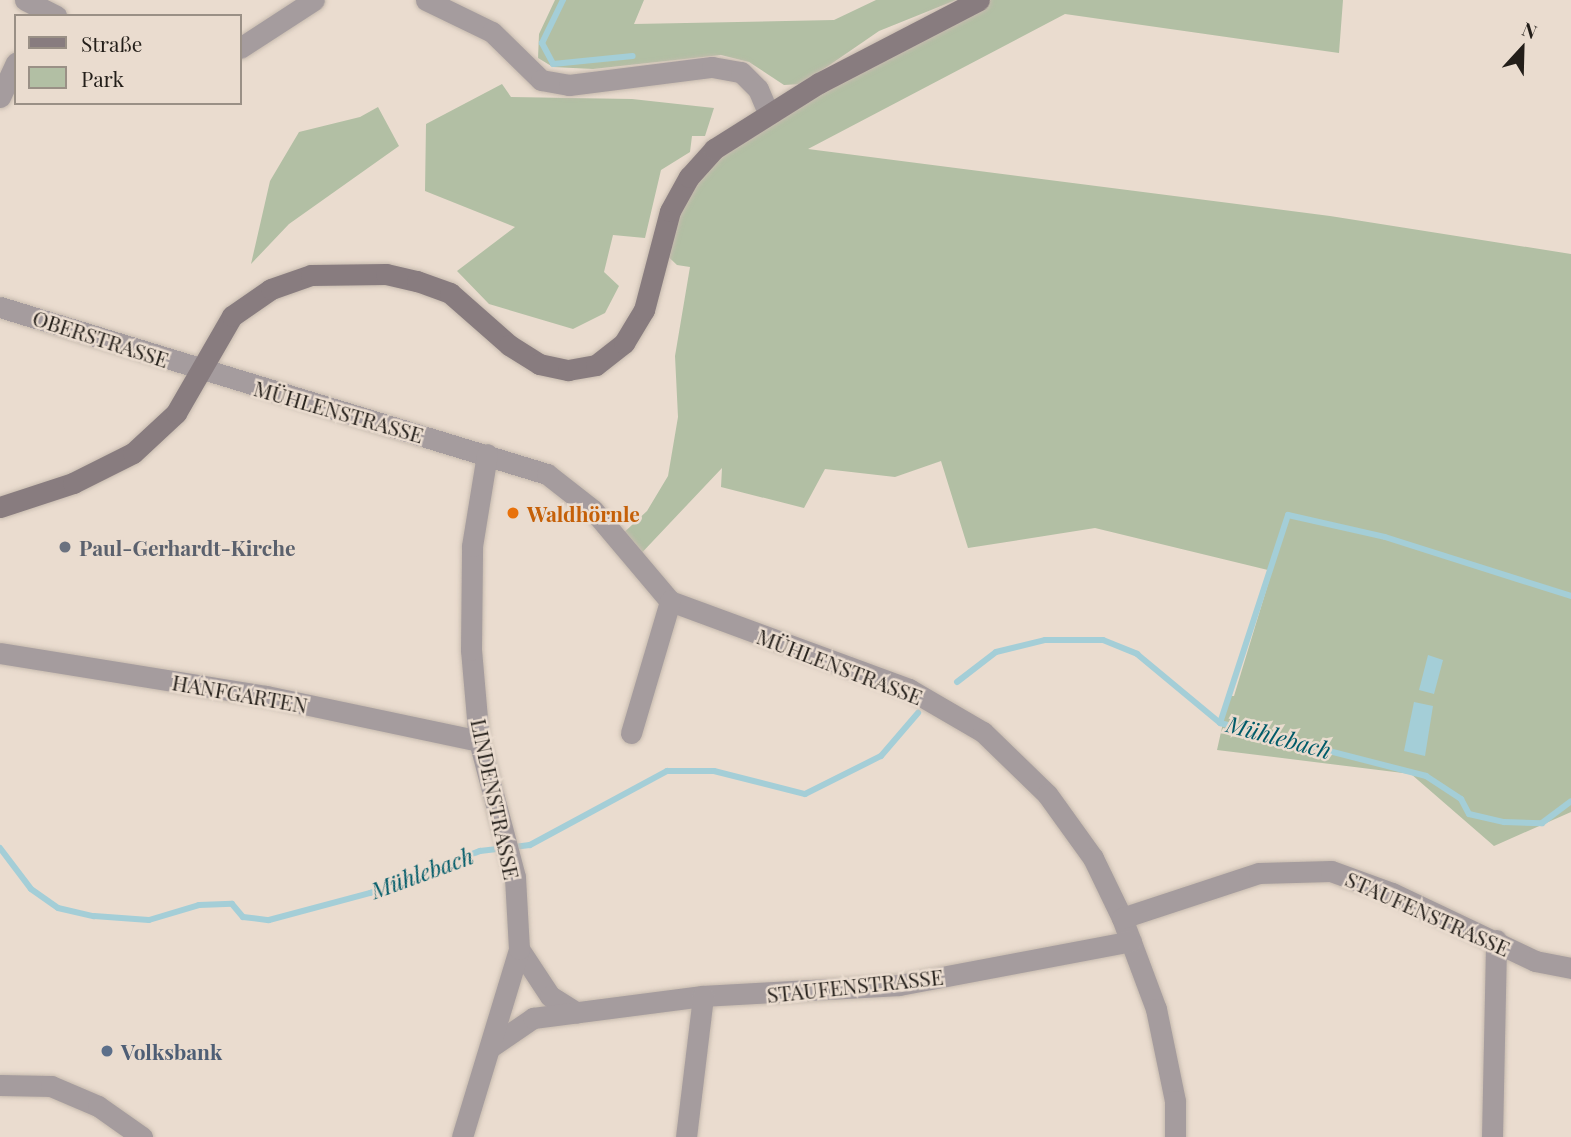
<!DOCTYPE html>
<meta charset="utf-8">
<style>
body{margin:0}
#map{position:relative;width:1571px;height:1137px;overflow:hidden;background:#eadccf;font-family:"Playfair Display",serif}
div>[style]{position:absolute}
.green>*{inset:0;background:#b2bfa4}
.water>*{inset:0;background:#a4ced7}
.stream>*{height:6px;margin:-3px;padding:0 3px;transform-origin:3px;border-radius:3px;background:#a4ced7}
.roads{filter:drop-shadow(0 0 2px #c6baae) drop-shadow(0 0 2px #c6baae)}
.street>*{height:21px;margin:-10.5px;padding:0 10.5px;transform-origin:10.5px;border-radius:10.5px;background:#a59c9e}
.secondary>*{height:21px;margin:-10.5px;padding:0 10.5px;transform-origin:10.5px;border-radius:10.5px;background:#887c7f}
.dots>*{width:19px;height:19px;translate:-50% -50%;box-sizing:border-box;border:4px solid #eadccf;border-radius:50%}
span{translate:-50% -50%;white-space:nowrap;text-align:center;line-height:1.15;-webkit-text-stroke:5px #eadccf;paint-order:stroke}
.street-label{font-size:21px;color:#231e19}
.food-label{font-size:21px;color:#c56008;font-weight:700}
.left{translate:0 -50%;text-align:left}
.worship-label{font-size:21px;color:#5b616d;font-weight:700}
.service-label{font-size:21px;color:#4e5e75;font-weight:700}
.water-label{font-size:23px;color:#005b69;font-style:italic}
.legend{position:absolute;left:14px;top:14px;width:228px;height:91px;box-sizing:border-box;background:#eadccf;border:2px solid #9a9086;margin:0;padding:9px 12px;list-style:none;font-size:21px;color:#231e19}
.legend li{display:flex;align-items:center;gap:14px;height:35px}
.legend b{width:35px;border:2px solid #9a9086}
.north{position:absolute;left:1487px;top:14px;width:70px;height:70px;-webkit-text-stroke:5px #eadccf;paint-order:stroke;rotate:22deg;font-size:19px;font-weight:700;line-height:28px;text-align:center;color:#231e19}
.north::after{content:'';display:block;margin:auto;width:24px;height:32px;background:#231e19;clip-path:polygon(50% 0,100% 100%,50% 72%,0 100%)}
</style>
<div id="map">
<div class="green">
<div style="clip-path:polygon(555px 0,644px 0,634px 24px,834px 20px,876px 0,956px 0,879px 31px,802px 84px,784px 85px,749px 62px,721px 55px,593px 69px,553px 67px,538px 58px,539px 34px)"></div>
<div style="clip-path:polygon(979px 0,1343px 0,1339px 53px,1065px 14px,808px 149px,1330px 216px,1571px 254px,1571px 812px,1494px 846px,1411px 774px,1217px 750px,1229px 696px,1234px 696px,1272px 571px,1095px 528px,968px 548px,941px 461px,895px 477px,825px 469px,804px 508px,721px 487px,722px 468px,635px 560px,618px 538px,647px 511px,668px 476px,678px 417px,675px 356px,690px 267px,677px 265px,658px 247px,714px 149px)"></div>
<div style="clip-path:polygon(502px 84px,511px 97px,632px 99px,714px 108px,705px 136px,692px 136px,690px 152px,661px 170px,645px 238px,613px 235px,604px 272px,619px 286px,605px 313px,573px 329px,489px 304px,457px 271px,515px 227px,425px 191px,426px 124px)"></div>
<div style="clip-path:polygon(378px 107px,399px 146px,289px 224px,251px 264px,270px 181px,299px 132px,360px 117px)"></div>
</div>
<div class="water">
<div style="clip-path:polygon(1428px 655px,1443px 660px,1434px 694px,1419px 690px)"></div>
<div style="clip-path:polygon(1414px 702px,1433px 706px,1425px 756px,1404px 751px)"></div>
</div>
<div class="stream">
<div style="left:563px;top:0;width:48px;rotate:116deg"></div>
<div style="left:542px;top:43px;width:24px;rotate:62deg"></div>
<div style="left:553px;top:64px;width:80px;rotate:-5.7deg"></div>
<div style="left:957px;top:682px;width:49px;rotate:-37.6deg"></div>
<div style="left:996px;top:652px;width:50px;rotate:-13.8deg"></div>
<div style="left:1045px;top:640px;width:58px"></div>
<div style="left:1103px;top:640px;width:37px;rotate:22deg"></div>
<div style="left:1137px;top:654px;width:108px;rotate:39.7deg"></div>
<div style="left:1220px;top:723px;width:213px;rotate:14.4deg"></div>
<div style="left:1426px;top:776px;width:42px;rotate:33.3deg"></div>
<div style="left:1461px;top:799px;width:17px;rotate:62deg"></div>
<div style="left:1469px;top:814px;width:36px;rotate:13deg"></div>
<div style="left:1504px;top:822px;width:38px;rotate:2deg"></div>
<div style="left:1542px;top:823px;width:36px;rotate:-37deg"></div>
<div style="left:1220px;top:723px;width:219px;rotate:-71.9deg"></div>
<div style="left:1288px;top:515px;width:99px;rotate:12.8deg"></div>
<div style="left:1385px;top:537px;width:195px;rotate:17.6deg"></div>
<div style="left:0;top:848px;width:51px;rotate:52.9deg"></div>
<div style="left:31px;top:889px;width:33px;rotate:35deg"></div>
<div style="left:58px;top:908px;width:37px;rotate:13deg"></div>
<div style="left:94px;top:916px;width:55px;rotate:4.2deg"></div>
<div style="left:149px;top:920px;width:52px;rotate:-16.7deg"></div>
<div style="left:199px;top:905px;width:33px;rotate:-2deg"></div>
<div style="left:232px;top:904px;width:17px;rotate:50deg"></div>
<div style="left:243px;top:917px;width:26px;rotate:7deg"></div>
<div style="left:269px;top:920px;width:105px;rotate:-15deg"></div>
<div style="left:370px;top:893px;width:118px;rotate:-20.9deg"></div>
<div style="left:480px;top:851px;width:50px;rotate:-6.8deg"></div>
<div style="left:530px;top:845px;width:156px;rotate:-28.4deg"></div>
<div style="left:667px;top:771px;width:47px"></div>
<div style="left:714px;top:771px;width:94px;rotate:14.2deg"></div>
<div style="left:805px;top:794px;width:85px;rotate:-26.6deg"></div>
<div style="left:881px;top:756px;width:57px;rotate:-49.3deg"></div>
</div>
<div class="roads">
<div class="street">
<div style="left:25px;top:0;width:35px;rotate:27deg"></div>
<div style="left:426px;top:0;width:73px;rotate:25.9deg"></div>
<div style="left:492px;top:32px;width:69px;rotate:44.4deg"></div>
<div style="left:541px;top:80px;width:28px;rotate:10deg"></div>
<div style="left:569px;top:85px;width:144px;rotate:-7.2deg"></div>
<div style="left:712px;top:67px;width:29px;rotate:10deg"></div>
<div style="left:741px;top:72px;width:24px;rotate:45deg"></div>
<div style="left:758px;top:89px;width:25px;rotate:67deg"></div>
<div style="left:240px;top:48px;width:88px;rotate:-33deg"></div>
<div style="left:0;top:97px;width:38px;rotate:-65deg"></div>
<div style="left:0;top:307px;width:572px;rotate:16.98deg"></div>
<div style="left:547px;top:474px;width:58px;rotate:38deg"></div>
<div style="left:593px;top:510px;width:119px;rotate:49.8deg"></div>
<div style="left:670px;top:601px;width:255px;rotate:20.2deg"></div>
<div style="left:909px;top:689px;width:86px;rotate:30.2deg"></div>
<div style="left:983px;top:732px;width:89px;rotate:44.1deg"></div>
<div style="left:1047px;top:794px;width:79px;rotate:54.3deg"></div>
<div style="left:1093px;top:858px;width:67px;rotate:64.2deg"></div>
<div style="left:1122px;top:918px;width:97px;rotate:69.5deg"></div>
<div style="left:1156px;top:1009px;width:94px;rotate:78.3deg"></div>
<div style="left:1175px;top:1101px;width:36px;rotate:90deg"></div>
<div style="left:0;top:653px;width:269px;rotate:9.2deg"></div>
<div style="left:266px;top:696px;width:218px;rotate:11.9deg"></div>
<div style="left:631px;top:733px;width:138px;rotate:-73.5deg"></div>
<div style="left:1122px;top:918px;width:144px;rotate:-18.2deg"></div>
<div style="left:1259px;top:873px;width:72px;rotate:-1.6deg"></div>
<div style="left:1331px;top:871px;width:65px;rotate:19.8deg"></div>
<div style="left:1392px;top:893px;width:158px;rotate:25.4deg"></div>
<div style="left:1535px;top:961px;width:37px;rotate:11deg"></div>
<div style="left:519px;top:949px;width:56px;rotate:56.6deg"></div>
<div style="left:550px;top:996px;width:31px;rotate:32deg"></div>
<div style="left:492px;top:1046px;width:50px;rotate:-34.3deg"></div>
<div style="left:533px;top:1018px;width:171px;rotate:-7.4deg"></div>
<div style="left:703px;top:996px;width:196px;rotate:-3.2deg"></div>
<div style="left:899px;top:985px;width:236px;rotate:-10.7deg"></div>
<div style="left:0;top:1085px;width:51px;rotate:1.1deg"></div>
<div style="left:51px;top:1086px;width:51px;rotate:23.1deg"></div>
<div style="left:98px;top:1106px;width:54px;rotate:35.2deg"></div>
<div style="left:462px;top:1137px;width:196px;rotate:-73.1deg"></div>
<div style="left:519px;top:949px;width:72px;rotate:-93.2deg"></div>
<div style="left:515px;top:877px;width:141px;rotate:-104.8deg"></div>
<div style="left:479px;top:741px;width:91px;rotate:-95deg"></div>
<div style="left:471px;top:650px;width:104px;rotate:-89.4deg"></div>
<div style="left:472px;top:546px;width:93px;rotate:-80.7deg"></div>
<div style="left:686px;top:1137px;width:142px;rotate:-83.1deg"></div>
<div style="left:1492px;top:1137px;width:197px;rotate:-88.8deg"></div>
</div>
<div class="secondary">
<div style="left:0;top:507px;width:77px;rotate:-18.2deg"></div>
<div style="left:73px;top:483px;width:67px;rotate:-26.6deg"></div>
<div style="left:133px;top:453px;width:59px;rotate:-42.9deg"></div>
<div style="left:176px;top:413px;width:112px;rotate:-60deg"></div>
<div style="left:232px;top:316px;width:47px;rotate:-34.7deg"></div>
<div style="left:271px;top:289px;width:42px;rotate:-19.3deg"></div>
<div style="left:311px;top:275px;width:75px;rotate:-0.8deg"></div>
<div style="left:386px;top:274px;width:32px;rotate:13deg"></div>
<div style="left:417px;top:281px;width:35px;rotate:20deg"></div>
<div style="left:450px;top:293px;width:79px;rotate:41.4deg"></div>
<div style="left:509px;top:345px;width:36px;rotate:32deg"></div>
<div style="left:539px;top:364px;width:30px;rotate:12deg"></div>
<div style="left:568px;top:370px;width:28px;rotate:-10deg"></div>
<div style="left:596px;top:365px;width:36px;rotate:-38deg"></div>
<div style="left:624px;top:343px;width:39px;rotate:-59deg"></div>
<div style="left:644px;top:310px;width:102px;rotate:-75.3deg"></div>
<div style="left:670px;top:211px;width:39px;rotate:-61deg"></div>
<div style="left:689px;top:177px;width:38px;rotate:-48deg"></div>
<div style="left:714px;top:149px;width:124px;rotate:-32.2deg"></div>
<div style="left:819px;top:83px;width:180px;rotate:-27.4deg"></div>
</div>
</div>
<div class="dots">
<div style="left:513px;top:513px;background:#e8710a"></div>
<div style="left:65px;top:547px;background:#6b7280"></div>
<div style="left:107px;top:1051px;background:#5c6f8a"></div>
</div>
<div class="street-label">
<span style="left:101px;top:338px;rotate:18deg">OBERSTRASSE</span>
<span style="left:339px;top:411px;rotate:16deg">MÜHLENSTRASSE</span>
<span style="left:840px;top:666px;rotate:21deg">MÜHLENSTRASSE</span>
<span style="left:240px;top:693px;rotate:10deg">HANFGARTEN</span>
<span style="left:496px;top:799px;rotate:78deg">LINDENSTRASSE</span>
<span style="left:1428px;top:913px;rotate:24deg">STAUFENSTRASSE</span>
<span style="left:855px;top:985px;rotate:-6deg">STAUFENSTRASSE</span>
</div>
<div class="food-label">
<span class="left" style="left:527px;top:513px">Waldhörnle</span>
</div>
<div class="worship-label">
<span class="left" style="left:79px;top:547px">Paul-Gerhardt-Kirche</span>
</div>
<div class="service-label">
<span class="left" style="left:121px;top:1051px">Volksbank</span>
</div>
<div class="water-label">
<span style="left:1279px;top:737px;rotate:15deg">Mühlebach</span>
<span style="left:422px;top:873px;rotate:-20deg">Mühlebach</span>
</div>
<ul class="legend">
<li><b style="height:9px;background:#887c7f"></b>Straße</li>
<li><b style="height:19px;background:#b2bfa4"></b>Park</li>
</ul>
<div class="north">N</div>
</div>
